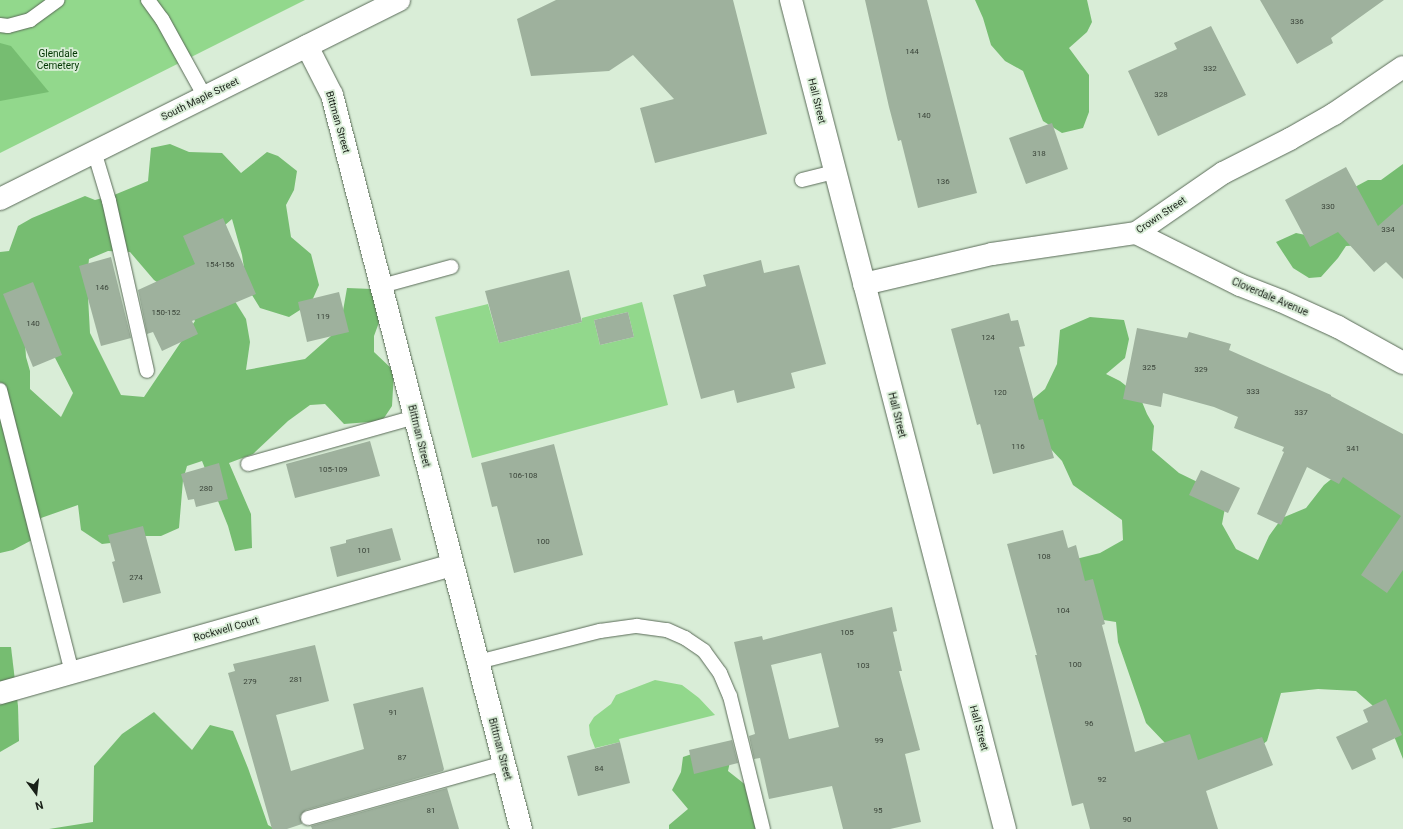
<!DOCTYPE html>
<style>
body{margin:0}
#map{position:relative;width:1403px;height:829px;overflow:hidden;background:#d9edd7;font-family:Roboto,sans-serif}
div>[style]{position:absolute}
.green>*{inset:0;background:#92d88c}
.forest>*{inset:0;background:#76bd71}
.building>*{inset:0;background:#9eb19d}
.roads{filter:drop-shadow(0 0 1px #5a6b58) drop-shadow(0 0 1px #5a6b58)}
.service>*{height:14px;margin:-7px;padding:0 7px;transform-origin:7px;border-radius:7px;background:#fff}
.minor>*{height:22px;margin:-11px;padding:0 11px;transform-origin:11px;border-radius:11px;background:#fff}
.secondary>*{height:22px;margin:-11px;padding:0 11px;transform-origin:11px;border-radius:11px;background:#fff}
span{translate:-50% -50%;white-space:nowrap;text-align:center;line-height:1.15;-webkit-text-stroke:3.5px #d9edd7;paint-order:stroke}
.number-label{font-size:8px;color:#3a4439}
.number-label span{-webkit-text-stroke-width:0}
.park-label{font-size:10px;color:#033703}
.street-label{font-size:10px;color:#192018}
.north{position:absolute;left:16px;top:773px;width:40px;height:40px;-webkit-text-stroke:3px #d9edd7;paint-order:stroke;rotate:165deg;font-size:11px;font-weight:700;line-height:16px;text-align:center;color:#192018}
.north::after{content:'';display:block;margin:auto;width:14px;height:18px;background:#192018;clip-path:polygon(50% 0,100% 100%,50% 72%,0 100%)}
</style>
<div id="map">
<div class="green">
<div style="clip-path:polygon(0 0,305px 0,0 153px)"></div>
<div style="clip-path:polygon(evenodd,642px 302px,668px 405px,472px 458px,435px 317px,488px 304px,499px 343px,582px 322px,582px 318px,642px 302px,628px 312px,634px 337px,600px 345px,594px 320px,628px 312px)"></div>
<div style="clip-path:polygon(655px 680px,682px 685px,699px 698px,715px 715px,619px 739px,620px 742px,595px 748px,590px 735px,589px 725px,594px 717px,611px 704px,616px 695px)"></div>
</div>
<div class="forest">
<div style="clip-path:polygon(975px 0,1087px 0,1092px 22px,1087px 32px,1069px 48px,1089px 75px,1089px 112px,1083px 128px,1062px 133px,1043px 121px,1023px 71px,1005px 61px,991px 45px,983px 18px)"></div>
<div style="clip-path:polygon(0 43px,11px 46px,49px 92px,0 101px)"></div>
<div style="clip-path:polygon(evenodd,170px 144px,189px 152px,222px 153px,241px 173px,267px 152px,278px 156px,297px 171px,294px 190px,286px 205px,291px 237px,311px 254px,319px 285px,311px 303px,289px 317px,260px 308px,247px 287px,242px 255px,232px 219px,217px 232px,231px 295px,246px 319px,250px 342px,246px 370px,305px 359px,340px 328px,347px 288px,372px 289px,381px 317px,374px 336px,374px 352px,394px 371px,392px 406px,382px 421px,344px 424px,325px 404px,310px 405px,288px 421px,253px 454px,229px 463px,251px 514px,252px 548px,235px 551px,228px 526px,202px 461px,187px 466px,183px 480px,179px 528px,161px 536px,133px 536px,119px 542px,102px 544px,81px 530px,78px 505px,41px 518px,34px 539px,13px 550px,0 553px,0 252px,9px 251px,18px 226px,32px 218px,85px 196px,95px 200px,114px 195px,148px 181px,151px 148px,170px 144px,108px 251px,130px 252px,154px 280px,176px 295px,195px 321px,144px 397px,121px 395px,90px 333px,87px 279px,89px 259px,108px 251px,170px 144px,24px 327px,50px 348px,73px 393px,61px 417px,30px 389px,30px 371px,26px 357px,24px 327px)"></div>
<div style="clip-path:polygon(1403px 164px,1403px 219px,1365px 245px,1346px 246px,1338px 258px,1321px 277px,1309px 278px,1293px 268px,1276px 242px,1296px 233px,1315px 237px,1353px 188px,1368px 180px,1381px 180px)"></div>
<div style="clip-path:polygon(1090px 317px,1124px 320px,1129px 339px,1125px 358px,1106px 374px,1120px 381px,1140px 397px,1147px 414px,1154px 426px,1152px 450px,1179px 473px,1216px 491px,1225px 508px,1222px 524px,1236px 549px,1258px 560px,1269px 536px,1282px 518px,1306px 508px,1324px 485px,1350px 464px,1403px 503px,1403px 759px,1392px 731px,1372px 705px,1356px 691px,1318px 689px,1281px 693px,1267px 741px,1240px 763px,1195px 779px,1166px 744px,1146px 723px,1118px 642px,1116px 622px,1097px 619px,1072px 560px,1100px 553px,1123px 540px,1122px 520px,1073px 485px,1062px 461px,1037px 434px,1033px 399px,1045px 389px,1057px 364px,1060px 330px)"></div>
<div style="clip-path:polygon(0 647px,11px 647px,18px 706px,19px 741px,0 752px)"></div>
<div style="clip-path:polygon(154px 712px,192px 750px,210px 725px,233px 731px,248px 768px,268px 825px,275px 829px,49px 829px,93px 822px,94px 766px,122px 734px)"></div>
<div style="clip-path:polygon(707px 749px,731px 757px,728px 771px,761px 797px,757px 829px,669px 829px,669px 825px,688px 809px,672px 790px,681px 772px,683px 757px)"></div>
</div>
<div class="building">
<div style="clip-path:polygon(556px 0,733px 0,767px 134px,655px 163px,640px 108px,674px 99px,633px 55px,609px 71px,531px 76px,517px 19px)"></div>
<div style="clip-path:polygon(865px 0,927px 0,977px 193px,918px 208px,901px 140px,898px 141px,889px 107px)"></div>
<div style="clip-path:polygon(1260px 0,1384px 0,1331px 38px,1333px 43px,1297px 64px)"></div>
<div style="clip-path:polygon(1211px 26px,1246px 95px,1158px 136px,1128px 71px,1177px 49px,1174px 43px)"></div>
<div style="clip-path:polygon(1052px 123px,1068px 169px,1026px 184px,1009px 138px)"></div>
<div style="clip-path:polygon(1346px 167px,1378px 226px,1403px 204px,1403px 279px,1386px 262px,1374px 272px,1338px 232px,1310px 247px,1285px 200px)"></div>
<div style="clip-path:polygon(223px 218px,256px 294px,192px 321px,198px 334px,162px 351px,153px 332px,147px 334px,138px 290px,195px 264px,183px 236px)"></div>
<div style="clip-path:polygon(111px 257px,131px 338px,101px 346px,79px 266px)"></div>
<div style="clip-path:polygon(761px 260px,764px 273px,799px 265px,826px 364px,791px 373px,795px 388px,737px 403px,734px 390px,701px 399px,673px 295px,706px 286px,703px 275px)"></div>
<div style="clip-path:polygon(569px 270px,582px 322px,499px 343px,485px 291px)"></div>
<div style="clip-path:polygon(33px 282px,62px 355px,33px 367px,3px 294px)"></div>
<div style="clip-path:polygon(339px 292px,349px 332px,307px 342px,298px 302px)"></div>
<div style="clip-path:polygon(628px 312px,634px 337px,600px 345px,594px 320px)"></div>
<div style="clip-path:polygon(1009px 313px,1011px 321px,1018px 320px,1025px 346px,1019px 347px,1039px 420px,1043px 419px,1054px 458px,993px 474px,980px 424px,977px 425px,951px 329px)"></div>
<div style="clip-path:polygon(1137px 328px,1187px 338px,1189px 332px,1231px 344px,1229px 350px,1331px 395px,1331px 396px,1403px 434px,1403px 570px,1387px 593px,1361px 575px,1401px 516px,1343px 477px,1339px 484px,1307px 467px,1281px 525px,1257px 514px,1284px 452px,1282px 451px,1284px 447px,1234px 428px,1238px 417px,1214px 407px,1163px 393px,1161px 407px,1123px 399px)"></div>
<div style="clip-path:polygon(370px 441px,380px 476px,295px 498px,286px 464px)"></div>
<div style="clip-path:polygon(554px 444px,583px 555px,514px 573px,497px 506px,492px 507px,481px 463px)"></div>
<div style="clip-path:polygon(219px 463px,228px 499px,196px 507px,194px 499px,188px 500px,181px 474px)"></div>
<div style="clip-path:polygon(1201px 470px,1240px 488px,1228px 513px,1189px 495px)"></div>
<div style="clip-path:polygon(143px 526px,161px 593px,123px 603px,112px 562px,115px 561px,108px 535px)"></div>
<div style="clip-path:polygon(392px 528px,401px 560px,337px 577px,330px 547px,346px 543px,346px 540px)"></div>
<div style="clip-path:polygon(1063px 530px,1068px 548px,1076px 545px,1085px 581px,1093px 579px,1105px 624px,1102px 625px,1135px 752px,1190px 734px,1198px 760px,1262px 737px,1273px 765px,1206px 791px,1218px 829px,1090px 829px,1083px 803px,1072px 806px,1035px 655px,1037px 655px,1007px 544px)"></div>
<div style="clip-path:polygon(evenodd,892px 607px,897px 631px,893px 632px,902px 671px,899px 671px,920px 750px,905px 754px,921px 822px,890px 829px,843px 829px,832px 786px,769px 799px,760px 758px,754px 759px,749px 736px,755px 734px,734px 642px,762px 636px,763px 640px,892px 607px,821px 653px,839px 727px,789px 739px,771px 665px,821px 653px)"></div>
<div style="clip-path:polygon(315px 645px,329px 701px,276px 715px,291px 771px,364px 749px,353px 704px,423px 687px,444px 769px,443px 771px,306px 810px,300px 816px,302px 824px,287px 829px,272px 829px,228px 673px,235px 671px,233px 664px)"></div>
<div style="clip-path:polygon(1386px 699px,1402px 735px,1372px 749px,1376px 759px,1352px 770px,1336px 737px,1368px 722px,1363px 710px)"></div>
<div style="clip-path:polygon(732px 740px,738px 763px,694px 774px,689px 750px)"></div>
<div style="clip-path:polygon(620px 742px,630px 783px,578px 796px,567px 756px)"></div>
<div style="clip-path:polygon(447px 788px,459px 829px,312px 829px,311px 826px)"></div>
</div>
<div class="roads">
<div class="service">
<div style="left:148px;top:0;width:24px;rotate:54deg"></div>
<div style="left:162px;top:19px;width:89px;rotate:61.1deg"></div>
<div style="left:0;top:25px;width:8px;rotate:7deg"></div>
<div style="left:8px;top:26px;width:23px;rotate:-15deg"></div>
<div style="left:30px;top:20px;width:34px;rotate:-36deg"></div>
<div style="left:94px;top:151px;width:52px;rotate:73.3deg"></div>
<div style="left:109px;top:201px;width:174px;rotate:77.4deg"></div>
<div style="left:802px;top:180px;width:34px;rotate:-14deg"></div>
<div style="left:382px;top:286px;width:72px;rotate:-15.4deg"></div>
<div style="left:0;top:390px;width:292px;rotate:75.7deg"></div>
<div style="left:248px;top:464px;width:173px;rotate:-15.7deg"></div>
<div style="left:478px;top:662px;width:126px;rotate:-14.3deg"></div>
<div style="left:600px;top:631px;width:37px;rotate:-8deg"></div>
<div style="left:637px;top:626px;width:30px;rotate:8deg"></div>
<div style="left:667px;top:630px;width:20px;rotate:24deg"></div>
<div style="left:685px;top:638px;width:23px;rotate:34deg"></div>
<div style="left:704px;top:651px;width:27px;rotate:54deg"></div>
<div style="left:720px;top:673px;width:25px;rotate:67deg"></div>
<div style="left:730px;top:696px;width:137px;rotate:76.1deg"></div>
<div style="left:308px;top:818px;width:204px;rotate:-15.7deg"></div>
</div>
<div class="minor">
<div style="left:791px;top:0;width:856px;rotate:75.53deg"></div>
<div style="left:307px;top:46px;width:55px;rotate:63deg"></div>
<div style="left:332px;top:95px;width:758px;rotate:75.56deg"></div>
<div style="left:1136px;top:233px;width:116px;rotate:26.6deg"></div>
<div style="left:1240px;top:285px;width:44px;rotate:21.3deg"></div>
<div style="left:1281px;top:301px;width:63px;rotate:24.5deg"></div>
<div style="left:1338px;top:327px;width:74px;rotate:29deg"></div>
<div style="left:864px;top:284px;width:131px;rotate:-13.2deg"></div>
<div style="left:992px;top:254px;width:146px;rotate:-8.3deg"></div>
<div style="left:1136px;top:233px;width:106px;rotate:-34.6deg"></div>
<div style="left:1223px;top:173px;width:75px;rotate:-26.9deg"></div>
<div style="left:1290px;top:139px;width:51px;rotate:-29.6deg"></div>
<div style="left:1334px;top:114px;width:83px;rotate:-34.3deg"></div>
<div style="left:0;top:693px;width:470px;rotate:-15.8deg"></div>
</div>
<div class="secondary">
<div style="left:0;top:199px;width:446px;rotate:-26.5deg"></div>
</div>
</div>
<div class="number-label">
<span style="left:1297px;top:22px">336</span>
<span style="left:912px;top:52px">144</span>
<span style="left:1210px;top:69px">332</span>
<span style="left:1161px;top:95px">328</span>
<span style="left:924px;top:116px">140</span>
<span style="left:1039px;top:154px">318</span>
<span style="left:943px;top:182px">136</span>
<span style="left:1328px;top:207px">330</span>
<span style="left:1388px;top:230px">334</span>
<span style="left:220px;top:265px">154-156</span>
<span style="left:102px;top:288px">146</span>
<span style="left:166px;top:313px">150-152</span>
<span style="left:323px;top:317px">119</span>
<span style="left:33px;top:324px">140</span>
<span style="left:988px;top:338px">124</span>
<span style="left:1149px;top:368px">325</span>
<span style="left:1201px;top:370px">329</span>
<span style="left:1253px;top:392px">333</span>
<span style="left:1000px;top:393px">120</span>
<span style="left:1301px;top:413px">337</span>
<span style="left:1018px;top:447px">116</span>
<span style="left:1353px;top:449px">341</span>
<span style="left:333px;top:470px">105-109</span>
<span style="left:523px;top:476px">106-108</span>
<span style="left:206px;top:489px">280</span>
<span style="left:543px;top:542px">100</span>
<span style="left:364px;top:551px">101</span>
<span style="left:1044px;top:557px">108</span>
<span style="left:136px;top:578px">274</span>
<span style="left:1063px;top:611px">104</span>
<span style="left:847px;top:633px">105</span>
<span style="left:1075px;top:665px">100</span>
<span style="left:863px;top:666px">103</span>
<span style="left:296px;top:680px">281</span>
<span style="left:250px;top:682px">279</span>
<span style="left:393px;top:713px">91</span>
<span style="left:1089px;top:724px">96</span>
<span style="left:879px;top:741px">99</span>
<span style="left:402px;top:758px">87</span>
<span style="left:599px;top:769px">84</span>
<span style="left:1102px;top:780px">92</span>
<span style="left:431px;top:811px">81</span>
<span style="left:878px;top:811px">95</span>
<span style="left:1127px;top:820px">90</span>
</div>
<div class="park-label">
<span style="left:58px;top:59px">Glendale<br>Cemetery</span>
</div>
<div class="street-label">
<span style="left:200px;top:99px;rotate:-26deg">South Maple Street</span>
<span style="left:817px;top:101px;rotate:76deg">Hall Street</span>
<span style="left:338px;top:122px;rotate:74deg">Bittman Street</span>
<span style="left:1161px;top:215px;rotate:-34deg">Crown Street</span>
<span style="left:1270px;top:297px;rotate:23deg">Cloverdale Avenue</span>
<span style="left:897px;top:415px;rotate:76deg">Hall Street</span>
<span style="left:419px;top:436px;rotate:76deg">Bittman Street</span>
<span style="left:226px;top:629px;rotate:-16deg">Rockwell Court</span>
<span style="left:979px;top:728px;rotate:75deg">Hall Street</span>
<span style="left:500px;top:749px;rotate:75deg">Bittman Street</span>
</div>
<div class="north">N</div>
</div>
